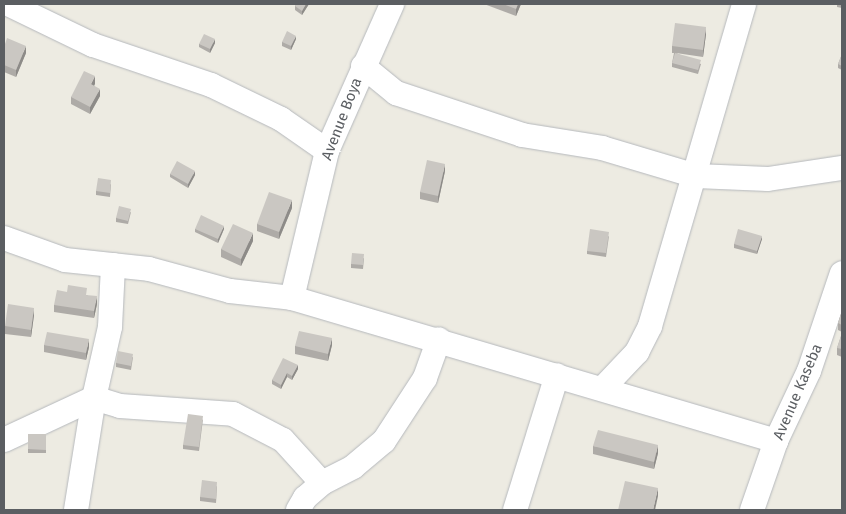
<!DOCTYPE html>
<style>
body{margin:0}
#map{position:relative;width:846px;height:514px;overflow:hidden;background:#edebe2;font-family:"Fira Sans",sans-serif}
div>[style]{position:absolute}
.roads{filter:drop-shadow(0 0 1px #b5b8bc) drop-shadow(0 0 1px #b5b8bc)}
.minor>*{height:24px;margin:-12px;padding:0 12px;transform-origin:12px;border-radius:12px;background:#fff}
.wall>*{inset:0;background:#aeaba7}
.shaded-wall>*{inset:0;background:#8d8b88}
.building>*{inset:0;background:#cac7c2}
span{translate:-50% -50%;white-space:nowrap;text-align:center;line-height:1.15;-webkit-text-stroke:5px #fff;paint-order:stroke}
.street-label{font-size:15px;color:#5b5e62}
.frame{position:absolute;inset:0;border:5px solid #5b5e62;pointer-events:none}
</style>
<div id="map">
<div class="roads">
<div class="minor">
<div style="left:8px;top:4px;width:94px;rotate:25.8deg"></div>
<div style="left:93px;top:45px;width:125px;rotate:18.7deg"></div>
<div style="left:211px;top:85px;width:78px;rotate:25.9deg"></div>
<div style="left:281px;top:119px;width:56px;rotate:34.8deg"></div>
<div style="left:363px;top:66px;width:43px;rotate:39.3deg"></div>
<div style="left:396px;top:93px;width:133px;rotate:18.4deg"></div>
<div style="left:522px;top:135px;width:81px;rotate:9.2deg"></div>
<div style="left:602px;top:148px;width:98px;rotate:16.6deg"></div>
<div style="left:696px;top:176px;width:72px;rotate:2.4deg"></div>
<div style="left:768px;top:179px;width:75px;rotate:-8.5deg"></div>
<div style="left:4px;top:238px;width:65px;rotate:19.8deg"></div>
<div style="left:65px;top:260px;width:84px;rotate:6.1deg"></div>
<div style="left:149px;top:269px;width:84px;rotate:15.2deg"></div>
<div style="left:230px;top:291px;width:62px;rotate:6.4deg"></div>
<div style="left:292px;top:298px;width:505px;rotate:16.46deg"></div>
<div style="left:292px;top:298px;width:151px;rotate:-76.6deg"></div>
<div style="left:327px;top:151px;width:161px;rotate:-66.1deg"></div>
<div style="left:603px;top:388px;width:50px;rotate:-46.6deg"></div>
<div style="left:637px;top:352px;width:29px;rotate:-63deg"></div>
<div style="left:650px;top:326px;width:335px;rotate:-73.7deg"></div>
<div style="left:4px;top:440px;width:99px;rotate:-25deg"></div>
<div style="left:94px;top:398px;width:73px;rotate:-77.3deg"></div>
<div style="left:110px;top:327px;width:62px;rotate:-87.2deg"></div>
<div style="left:76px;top:510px;width:113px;rotate:-80.9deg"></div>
<div style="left:94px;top:398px;width:27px;rotate:17deg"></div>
<div style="left:120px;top:406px;width:113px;rotate:4deg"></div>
<div style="left:233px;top:414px;width:56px;rotate:27.5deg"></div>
<div style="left:283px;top:440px;width:58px;rotate:47.8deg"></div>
<div style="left:298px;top:510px;width:14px;rotate:-60deg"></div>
<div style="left:305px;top:498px;width:23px;rotate:-41deg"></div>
<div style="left:322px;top:483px;width:35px;rotate:-27deg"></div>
<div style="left:353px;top:467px;width:40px;rotate:-40deg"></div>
<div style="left:384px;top:441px;width:75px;rotate:-56.9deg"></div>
<div style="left:425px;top:378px;width:41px;rotate:-70.3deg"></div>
<div style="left:515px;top:510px;width:141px;rotate:-72.7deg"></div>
<div style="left:752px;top:510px;width:73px;rotate:-70.8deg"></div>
<div style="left:776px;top:441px;width:77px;rotate:-64.8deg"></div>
<div style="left:809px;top:371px;width:103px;rotate:-71.4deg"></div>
</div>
</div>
<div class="wall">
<div style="clip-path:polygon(296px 4px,309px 4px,302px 15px,295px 10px,295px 6px)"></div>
<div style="clip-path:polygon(484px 4px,521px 4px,516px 16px)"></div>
<div style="clip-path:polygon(837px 4px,842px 4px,842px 8px,837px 7px)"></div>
<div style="clip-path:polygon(706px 34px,703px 57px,676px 53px,701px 64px,698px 74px,672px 67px,672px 63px,674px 53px,672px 53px,672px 46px)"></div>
<div style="clip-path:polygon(296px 39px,291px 50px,282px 46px,282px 42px)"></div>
<div style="clip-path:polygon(215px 43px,210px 53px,199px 47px,199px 44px)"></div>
<div style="clip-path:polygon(4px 47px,26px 53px,16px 77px,4px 72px)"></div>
<div style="clip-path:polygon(842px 54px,842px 70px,838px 68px,838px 64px)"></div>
<div style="clip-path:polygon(95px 84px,94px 85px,100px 96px,90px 114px,71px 104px,71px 97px)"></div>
<div style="clip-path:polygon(445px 171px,438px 203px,420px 199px,420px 192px)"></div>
<div style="clip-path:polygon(170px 174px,195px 175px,188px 188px,170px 177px)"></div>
<div style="clip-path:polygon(111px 184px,110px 197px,96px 195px,96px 191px)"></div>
<div style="clip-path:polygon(292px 208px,279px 239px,257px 231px,257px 224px)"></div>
<div style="clip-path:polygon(131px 212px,128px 224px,116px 222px,116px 218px)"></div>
<div style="clip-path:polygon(195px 229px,224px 229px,218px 243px,195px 232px)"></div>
<div style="clip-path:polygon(609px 236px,606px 257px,587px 254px,587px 251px)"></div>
<div style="clip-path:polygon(762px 239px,757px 254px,734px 248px,734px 244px)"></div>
<div style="clip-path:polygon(253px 241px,241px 266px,221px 257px,221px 249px)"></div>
<div style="clip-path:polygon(364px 258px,363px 269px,351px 268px,351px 264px)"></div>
<div style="clip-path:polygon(87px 295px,97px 304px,94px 318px,54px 312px,54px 305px)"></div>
<div style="clip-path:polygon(842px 311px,842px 332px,838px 330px,838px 323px)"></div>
<div style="clip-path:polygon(34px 315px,31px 337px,5px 334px,5px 326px)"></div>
<div style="clip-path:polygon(842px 333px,842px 357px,837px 355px,837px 348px)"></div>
<div style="clip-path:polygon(44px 345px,89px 347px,86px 360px,44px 352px)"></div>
<div style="clip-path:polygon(332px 345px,328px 361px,295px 354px,295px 346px)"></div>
<div style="clip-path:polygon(133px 357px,131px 370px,116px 367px,116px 363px)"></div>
<div style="clip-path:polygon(298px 365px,298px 369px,292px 380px,287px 377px,281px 389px,272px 384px,272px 380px)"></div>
<div style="clip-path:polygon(203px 419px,199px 451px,183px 449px,183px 445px)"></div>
<div style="clip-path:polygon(28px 434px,46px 434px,46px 453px,28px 453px)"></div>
<div style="clip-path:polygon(593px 446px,658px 453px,654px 469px,593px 454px)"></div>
<div style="clip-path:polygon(217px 486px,216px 503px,200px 501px,200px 497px)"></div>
</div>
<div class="shaded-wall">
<div style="clip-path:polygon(306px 4px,309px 4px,302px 15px,302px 11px)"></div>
<div style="clip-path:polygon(518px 4px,521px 4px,516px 16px,516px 9px)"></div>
<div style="clip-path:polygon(706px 27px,706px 34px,703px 57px,703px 50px)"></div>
<div style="clip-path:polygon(296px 36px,296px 39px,291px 50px,291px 46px)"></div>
<div style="clip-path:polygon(215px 39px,215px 43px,210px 53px,210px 49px)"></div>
<div style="clip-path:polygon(26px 46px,26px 53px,16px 77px,16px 70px)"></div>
<div style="clip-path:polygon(95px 76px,95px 84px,91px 91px,91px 84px)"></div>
<div style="clip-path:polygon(100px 89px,100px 96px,90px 114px,90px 107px)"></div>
<div style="clip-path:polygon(445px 164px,445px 171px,438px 203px,438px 196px)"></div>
<div style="clip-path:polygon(195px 171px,195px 175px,188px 188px,188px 184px)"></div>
<div style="clip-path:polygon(292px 200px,292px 208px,279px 239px,279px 232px)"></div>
<div style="clip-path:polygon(224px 226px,224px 229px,218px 243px,218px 239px)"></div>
<div style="clip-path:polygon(253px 233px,253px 241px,241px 266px,241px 259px)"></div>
<div style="clip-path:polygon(762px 236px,762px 239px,757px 254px,757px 251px)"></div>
<div style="clip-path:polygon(97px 296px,97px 304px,94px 318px,94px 311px)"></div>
<div style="clip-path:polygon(34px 308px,34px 315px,31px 337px,31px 330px)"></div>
<div style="clip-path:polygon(332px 338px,332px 345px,328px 361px,328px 354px)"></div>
<div style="clip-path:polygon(89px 339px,89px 347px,86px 360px,86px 353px)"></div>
<div style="clip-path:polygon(298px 365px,298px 369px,292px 380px,292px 376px)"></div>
<div style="clip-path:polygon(287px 373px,287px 377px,281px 389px,281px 385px)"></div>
<div style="clip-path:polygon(658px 445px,658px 453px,654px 469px,654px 462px)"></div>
<div style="clip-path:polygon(658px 488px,658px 496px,655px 510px,653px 510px)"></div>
</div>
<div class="building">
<div style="clip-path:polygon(296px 4px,306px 4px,302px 11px,295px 6px)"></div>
<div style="clip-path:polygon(503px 4px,518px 4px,516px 9px)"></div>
<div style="clip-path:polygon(675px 23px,706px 27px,703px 50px,672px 46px)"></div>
<div style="clip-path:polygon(287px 31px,296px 36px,291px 46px,282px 42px)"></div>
<div style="clip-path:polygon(204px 34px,215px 39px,210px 49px,199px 44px)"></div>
<div style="clip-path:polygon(7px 38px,26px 46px,16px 70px,4px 65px,4px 47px)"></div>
<div style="clip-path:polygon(675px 53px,701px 60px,698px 70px,672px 63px)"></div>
<div style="clip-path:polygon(842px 54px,842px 66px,838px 64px)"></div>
<div style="clip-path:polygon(84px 71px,95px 76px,91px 84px,100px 89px,90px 107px,71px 97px)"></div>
<div style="clip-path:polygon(427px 160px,445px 164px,438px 196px,420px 192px)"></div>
<div style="clip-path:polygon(177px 161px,195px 171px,188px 184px,170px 174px)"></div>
<div style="clip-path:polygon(98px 178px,111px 180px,110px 193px,96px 191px)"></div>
<div style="clip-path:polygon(269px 192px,292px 200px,279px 232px,257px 224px)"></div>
<div style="clip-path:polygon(119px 206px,131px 209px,128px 221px,116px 218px)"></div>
<div style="clip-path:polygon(201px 215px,224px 226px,218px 239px,195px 229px)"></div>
<div style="clip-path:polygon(233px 224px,253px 233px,241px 259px,221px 249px)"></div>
<div style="clip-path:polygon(590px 229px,609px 232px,606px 253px,587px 251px)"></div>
<div style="clip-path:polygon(738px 229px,762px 236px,757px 251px,734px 244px)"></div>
<div style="clip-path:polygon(352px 253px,364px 254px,363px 265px,351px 264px)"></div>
<div style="clip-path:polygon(68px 285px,87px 288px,86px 295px,97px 296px,94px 311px,54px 305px,57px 290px,67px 292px)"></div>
<div style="clip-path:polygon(8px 304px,34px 308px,31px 330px,5px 326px)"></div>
<div style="clip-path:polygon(842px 311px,842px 325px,838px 323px)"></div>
<div style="clip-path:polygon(299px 331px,332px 338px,328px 354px,295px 346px)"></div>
<div style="clip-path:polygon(47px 332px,89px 339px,86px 353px,44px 345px)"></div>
<div style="clip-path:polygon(842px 333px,842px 349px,837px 348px)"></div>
<div style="clip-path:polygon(118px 351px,133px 354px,131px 366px,116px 363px)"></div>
<div style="clip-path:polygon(283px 358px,298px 365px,292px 376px,287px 373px,281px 385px,272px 380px)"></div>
<div style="clip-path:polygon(188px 414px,203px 416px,199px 447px,183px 445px)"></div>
<div style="clip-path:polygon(598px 430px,658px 445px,654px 462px,593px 446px)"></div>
<div style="clip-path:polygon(28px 434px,46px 434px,46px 450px,28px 449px)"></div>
<div style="clip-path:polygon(202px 480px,217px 482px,216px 499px,200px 497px)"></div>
<div style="clip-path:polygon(625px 481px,658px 488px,653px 510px,618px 510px)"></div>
</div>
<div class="street-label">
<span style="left:342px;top:119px;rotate:-69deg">Avenue Boya</span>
<span style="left:798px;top:392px;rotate:-67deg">Avenue Kaseba</span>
</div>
<div class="frame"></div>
</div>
